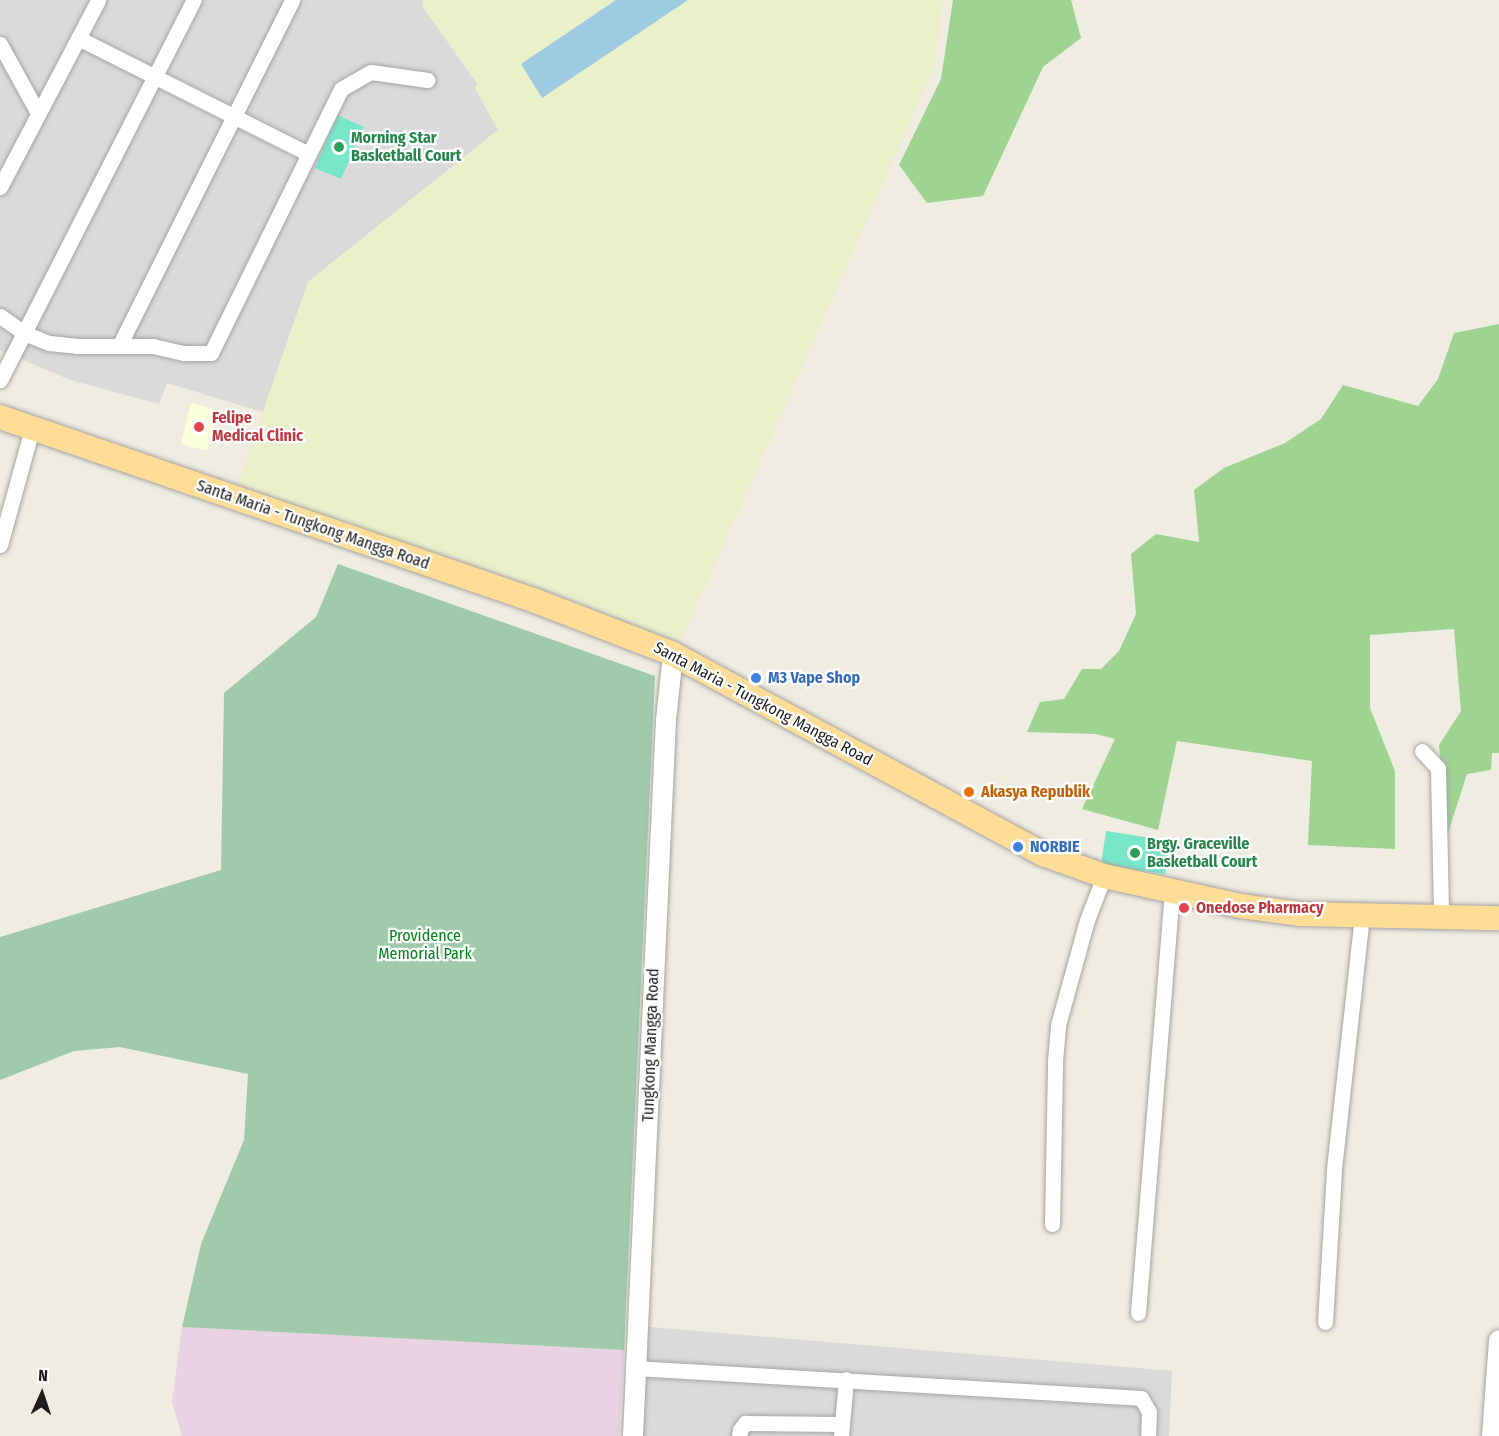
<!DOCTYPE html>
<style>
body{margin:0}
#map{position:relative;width:1499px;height:1436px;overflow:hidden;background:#efece1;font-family:"Fira Sans Condensed",sans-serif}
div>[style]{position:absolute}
.residential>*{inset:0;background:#dbdada}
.industrial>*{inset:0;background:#e9d2e2}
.education>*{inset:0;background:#fbffda}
.farmland>*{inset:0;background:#eaf0ca}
.forest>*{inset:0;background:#9ed392}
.cemetery>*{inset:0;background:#a0caab}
.pitch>*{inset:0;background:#77e7c7}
.water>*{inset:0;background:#9dcbe2}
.roads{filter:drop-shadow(0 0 2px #a4a4a4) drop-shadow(0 0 2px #a4a4a4)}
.minor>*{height:15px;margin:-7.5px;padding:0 7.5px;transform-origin:7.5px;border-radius:7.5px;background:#fff}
.tertiary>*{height:20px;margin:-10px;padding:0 10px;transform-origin:10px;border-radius:10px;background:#fff}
.primary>*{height:24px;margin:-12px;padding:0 12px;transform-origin:12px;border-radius:12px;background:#ffdd96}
.dots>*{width:16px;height:16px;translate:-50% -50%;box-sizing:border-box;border:3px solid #fff;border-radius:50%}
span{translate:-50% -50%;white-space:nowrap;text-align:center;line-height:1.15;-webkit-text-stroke:4.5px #fff;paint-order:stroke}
.leisure-label{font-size:16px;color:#27864d;font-weight:700}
.left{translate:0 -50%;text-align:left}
.health-label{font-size:16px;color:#be3a42;font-weight:700}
.street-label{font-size:16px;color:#1d1d1d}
.shop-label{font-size:16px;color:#366cbe;font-weight:700}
.food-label{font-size:16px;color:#c56008;font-weight:700}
.park-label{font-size:16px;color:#008519}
.north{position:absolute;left:12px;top:1364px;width:60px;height:60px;-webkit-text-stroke:4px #fff;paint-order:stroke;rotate:3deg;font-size:16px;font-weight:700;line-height:24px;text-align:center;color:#1d1d1d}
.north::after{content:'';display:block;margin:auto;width:21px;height:27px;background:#1d1d1d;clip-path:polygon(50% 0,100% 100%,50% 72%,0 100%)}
</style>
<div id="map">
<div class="residential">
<div style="clip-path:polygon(0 0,422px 0,423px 7px,478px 85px,475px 88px,498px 130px,308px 282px,263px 412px,167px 383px,159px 404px,70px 380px,0 350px)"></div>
<div style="clip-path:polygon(638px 1326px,1172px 1371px,1169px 1436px,633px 1436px)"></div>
</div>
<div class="industrial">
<div style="clip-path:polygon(182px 1327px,624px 1350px,619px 1436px,182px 1436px,172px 1402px)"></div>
</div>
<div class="education">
<div style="clip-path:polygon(191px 403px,218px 410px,207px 451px,181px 444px)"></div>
</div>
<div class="farmland">
<div style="clip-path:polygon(422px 0,943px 0,935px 66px,679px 645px,582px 603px,237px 486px,308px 282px,498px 130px,475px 87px,478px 84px,423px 7px)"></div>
</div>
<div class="forest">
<div style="clip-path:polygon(953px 0,1071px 0,1081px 38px,1043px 67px,983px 196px,927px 203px,899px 165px,941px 79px)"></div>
<div style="clip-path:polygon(1499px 324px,1499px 753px,1492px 753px,1491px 770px,1467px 774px,1447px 836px,1439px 745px,1461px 711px,1454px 629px,1370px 635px,1370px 708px,1395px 771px,1395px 849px,1308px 845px,1312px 761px,1177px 741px,1158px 830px,1082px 809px,1115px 739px,1096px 734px,1027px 732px,1040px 702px,1064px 699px,1082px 669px,1101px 669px,1119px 651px,1136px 614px,1131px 554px,1156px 534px,1199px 542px,1194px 490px,1224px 468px,1285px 443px,1321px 419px,1343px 385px,1418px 406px,1438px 379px,1454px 333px)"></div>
</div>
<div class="cemetery">
<div style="clip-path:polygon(338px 564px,655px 676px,624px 1350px,182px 1327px,201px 1244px,244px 1140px,248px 1074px,120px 1047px,74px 1051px,0 1080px,0 937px,221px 870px,224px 693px,316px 617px)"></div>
</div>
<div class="pitch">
<div style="clip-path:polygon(337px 115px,364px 127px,341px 179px,315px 168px)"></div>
<div style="clip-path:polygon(1106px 831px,1170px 841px,1165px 874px,1101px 865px)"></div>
</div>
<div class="water">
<div style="clip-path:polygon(616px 0,688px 0,542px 98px,521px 64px)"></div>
</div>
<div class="roads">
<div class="minor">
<div style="left:78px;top:38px;width:258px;rotate:26.7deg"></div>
<div style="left:309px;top:154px;width:72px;rotate:-63.8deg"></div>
<div style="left:341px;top:89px;width:34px;rotate:-30deg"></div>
<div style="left:371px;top:72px;width:57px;rotate:8.1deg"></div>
<div style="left:0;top:44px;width:79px;rotate:61.2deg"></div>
<div style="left:0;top:187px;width:211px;rotate:-62.3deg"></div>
<div style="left:0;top:316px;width:29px;rotate:35deg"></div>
<div style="left:24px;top:333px;width:27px;rotate:22deg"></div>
<div style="left:49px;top:343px;width:27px;rotate:6deg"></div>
<div style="left:76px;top:346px;width:77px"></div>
<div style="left:153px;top:346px;width:32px;rotate:13deg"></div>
<div style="left:184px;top:353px;width:27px"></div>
<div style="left:211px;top:353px;width:222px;rotate:-63.8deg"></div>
<div style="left:119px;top:346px;width:387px;rotate:-63.4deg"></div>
<div style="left:0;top:380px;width:427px;rotate:-63deg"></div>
<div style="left:0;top:545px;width:120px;rotate:-74.6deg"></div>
<div style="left:1422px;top:751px;width:23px;rotate:47deg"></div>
<div style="left:1438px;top:768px;width:149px;rotate:88.8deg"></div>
<div style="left:1052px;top:1224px;width:163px;rotate:-88.9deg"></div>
<div style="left:1055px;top:1061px;width:36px;rotate:-85deg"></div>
<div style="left:1058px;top:1025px;width:109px;rotate:-74.6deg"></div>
<div style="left:1087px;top:920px;width:47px;rotate:-68.9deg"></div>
<div style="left:1138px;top:1313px;width:422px;rotate:-85.4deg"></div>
<div style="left:1325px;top:1322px;width:153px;rotate:-86.6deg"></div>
<div style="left:1334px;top:1169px;width:255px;rotate:-83.7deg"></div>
<div style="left:635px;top:1368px;width:507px;rotate:3.39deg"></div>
<div style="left:1141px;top:1398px;width:16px;rotate:60deg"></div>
<div style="left:1149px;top:1412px;width:24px;rotate:92deg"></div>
<div style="left:739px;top:1436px;width:6px;rotate:-81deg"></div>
<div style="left:740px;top:1430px;width:9px;rotate:-54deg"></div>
<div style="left:745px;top:1423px;width:97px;rotate:0.6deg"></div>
<div style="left:841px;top:1436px;width:57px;rotate:-85deg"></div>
</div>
<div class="tertiary">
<div style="left:633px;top:1436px;width:717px;rotate:-87.36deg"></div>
<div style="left:666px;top:720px;width:66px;rotate:-83.9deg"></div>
<div style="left:1492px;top:1436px;width:96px;rotate:-85.8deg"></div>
</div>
<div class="primary">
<div style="left:0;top:417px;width:567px;rotate:18.95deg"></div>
<div style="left:536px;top:601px;width:147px;rotate:21.1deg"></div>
<div style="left:673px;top:654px;width:421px;rotate:28.4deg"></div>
<div style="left:1043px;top:854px;width:65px;rotate:19.8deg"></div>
<div style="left:1104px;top:876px;width:140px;rotate:12.4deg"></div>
<div style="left:1241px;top:906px;width:61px;rotate:7.6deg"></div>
<div style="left:1301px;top:914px;width:198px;rotate:1.2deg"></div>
</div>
</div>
<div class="dots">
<div style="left:339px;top:147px;background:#2e9e5b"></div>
<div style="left:199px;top:427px;background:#e0444e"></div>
<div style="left:756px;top:678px;background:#3f7fe0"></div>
<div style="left:969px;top:792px;background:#e8710a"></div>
<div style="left:1018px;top:847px;background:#3f7fe0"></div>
<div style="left:1135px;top:853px;background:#2e9e5b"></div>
<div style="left:1184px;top:908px;background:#e0444e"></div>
</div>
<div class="leisure-label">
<span class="left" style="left:351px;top:147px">Morning Star<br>Basketball Court</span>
<span class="left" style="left:1147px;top:853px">Brgy. Graceville<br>Basketball Court</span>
</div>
<div class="health-label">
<span class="left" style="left:212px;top:427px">Felipe<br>Medical Clinic</span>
<span class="left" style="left:1196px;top:908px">Onedose Pharmacy</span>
</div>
<div class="street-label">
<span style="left:313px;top:525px;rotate:19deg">Santa Maria - Tungkong Mangga Road</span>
<span style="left:763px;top:704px;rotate:28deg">Santa Maria - Tungkong Mangga Road</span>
<span style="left:651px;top:1045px;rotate:-88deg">Tungkong Mangga Road</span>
</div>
<div class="shop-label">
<span class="left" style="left:768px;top:678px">M3 Vape Shop</span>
<span class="left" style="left:1030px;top:847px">NORBIE</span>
</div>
<div class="food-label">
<span class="left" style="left:981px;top:792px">Akasya Republik</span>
</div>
<div class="park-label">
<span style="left:425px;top:945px">Providence<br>Memorial Park</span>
</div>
<div class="north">N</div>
</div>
